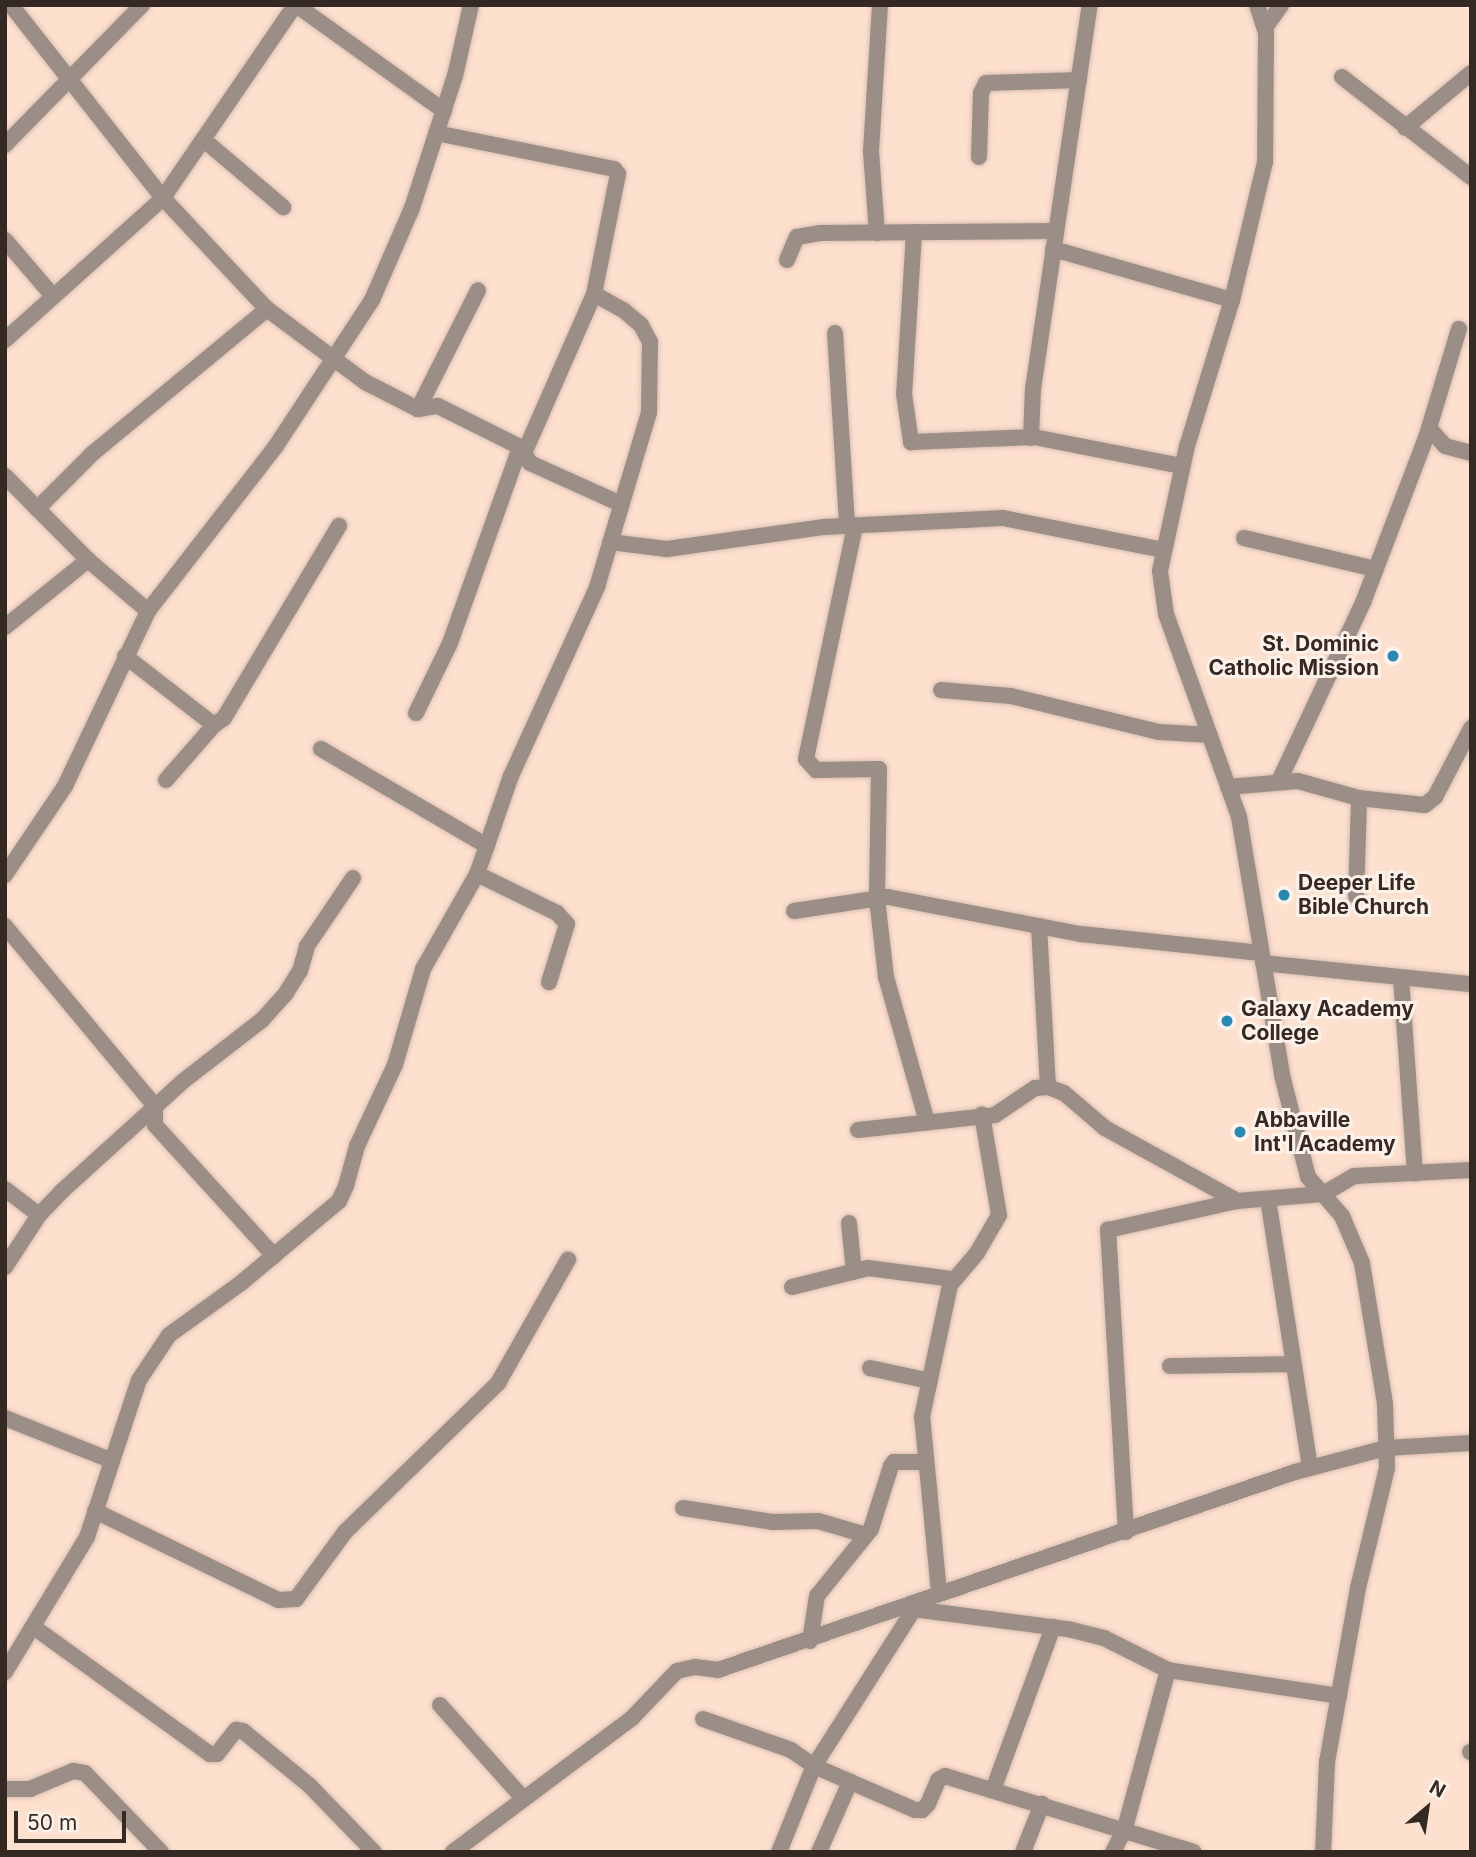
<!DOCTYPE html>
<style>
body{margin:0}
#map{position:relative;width:1476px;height:1857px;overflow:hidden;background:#fee0cf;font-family:Inter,sans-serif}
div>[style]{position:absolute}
.roads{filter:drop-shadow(0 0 2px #dabfb0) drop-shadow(0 0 2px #dabfb0)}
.street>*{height:16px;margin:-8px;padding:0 8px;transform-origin:8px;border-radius:8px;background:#9b8e87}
.dots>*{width:19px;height:19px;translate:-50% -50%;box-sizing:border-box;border:4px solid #fef2eb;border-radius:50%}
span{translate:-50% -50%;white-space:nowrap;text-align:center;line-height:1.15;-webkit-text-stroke:6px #fef2eb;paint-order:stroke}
.poi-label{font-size:21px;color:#352923;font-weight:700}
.right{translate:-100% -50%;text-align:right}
.left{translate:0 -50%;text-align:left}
.frame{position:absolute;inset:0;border:7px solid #352923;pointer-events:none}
.north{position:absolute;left:1392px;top:1773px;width:70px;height:70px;-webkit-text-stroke:5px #fef2eb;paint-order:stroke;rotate:29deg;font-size:19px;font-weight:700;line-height:28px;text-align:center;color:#352923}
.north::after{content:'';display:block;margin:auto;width:24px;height:32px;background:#352923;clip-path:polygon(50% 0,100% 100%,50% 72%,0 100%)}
.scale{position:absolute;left:14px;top:1811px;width:112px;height:32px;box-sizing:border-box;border:4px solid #352923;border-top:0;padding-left:9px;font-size:21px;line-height:24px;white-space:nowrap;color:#352923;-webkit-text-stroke:5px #fef2eb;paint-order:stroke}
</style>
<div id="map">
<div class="roads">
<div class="street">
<div style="left:11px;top:5px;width:246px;rotate:51.8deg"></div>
<div style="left:163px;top:198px;width:152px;rotate:46.9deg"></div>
<div style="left:267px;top:309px;width:122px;rotate:36.7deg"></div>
<div style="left:365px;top:382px;width:59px;rotate:27deg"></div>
<div style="left:418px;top:409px;width:20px;rotate:-9deg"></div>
<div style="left:438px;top:406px;width:92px;rotate:26.6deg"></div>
<div style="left:520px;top:447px;width:19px;rotate:58deg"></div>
<div style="left:530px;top:463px;width:100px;rotate:24.3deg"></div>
<div style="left:296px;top:5px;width:182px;rotate:35.6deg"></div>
<div style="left:1257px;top:5px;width:29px;rotate:72deg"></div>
<div style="left:1266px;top:33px;width:129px;rotate:90.4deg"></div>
<div style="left:1265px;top:162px;width:142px;rotate:103.4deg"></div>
<div style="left:1232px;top:300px;width:153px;rotate:107.1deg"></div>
<div style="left:1187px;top:446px;width:128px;rotate:102.2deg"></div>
<div style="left:1160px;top:571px;width:43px;rotate:82.1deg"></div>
<div style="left:1166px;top:614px;width:216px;rotate:70.2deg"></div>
<div style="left:1239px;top:817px;width:262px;rotate:80.5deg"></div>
<div style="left:1282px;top:1075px;width:105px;rotate:75.7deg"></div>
<div style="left:1308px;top:1177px;width:52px;rotate:48.9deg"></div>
<div style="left:1342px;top:1216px;width:51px;rotate:66.9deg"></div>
<div style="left:1362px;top:1263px;width:143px;rotate:80.7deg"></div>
<div style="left:1385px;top:1404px;width:64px;rotate:88.2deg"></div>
<div style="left:1387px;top:1468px;width:123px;rotate:103.6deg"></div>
<div style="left:1358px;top:1588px;width:177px;rotate:100.1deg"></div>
<div style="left:1327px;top:1762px;width:90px;rotate:92.5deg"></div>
<div style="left:1265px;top:28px;width:28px;rotate:-55deg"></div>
<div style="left:1342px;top:77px;width:163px;rotate:37.8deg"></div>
<div style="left:1405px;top:128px;width:86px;rotate:-39.8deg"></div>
<div style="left:436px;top:133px;width:182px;rotate:11.4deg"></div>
<div style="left:614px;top:169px;width:6px;rotate:51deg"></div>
<div style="left:618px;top:174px;width:122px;rotate:101.3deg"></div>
<div style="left:594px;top:294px;width:171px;rotate:113.7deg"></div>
<div style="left:204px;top:140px;width:104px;rotate:40.3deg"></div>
<div style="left:5px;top:145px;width:196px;rotate:-45.6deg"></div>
<div style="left:979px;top:157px;width:64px;rotate:-88.2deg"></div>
<div style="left:981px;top:93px;width:11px;rotate:-63deg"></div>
<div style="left:986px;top:83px;width:93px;rotate:-1.8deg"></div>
<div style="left:914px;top:232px;width:162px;rotate:93.5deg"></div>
<div style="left:904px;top:394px;width:49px;rotate:81.7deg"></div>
<div style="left:911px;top:442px;width:123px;rotate:-2.3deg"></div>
<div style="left:1034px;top:437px;width:151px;rotate:11.1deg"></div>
<div style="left:877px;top:233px;width:81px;rotate:-94.2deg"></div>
<div style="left:871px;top:152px;width:147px;rotate:-86.5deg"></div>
<div style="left:5px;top:240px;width:74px;rotate:49.4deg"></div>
<div style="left:1053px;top:249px;width:186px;rotate:15.9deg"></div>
<div style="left:787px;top:260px;width:25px;rotate:-67deg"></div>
<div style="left:797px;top:237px;width:23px;rotate:-10deg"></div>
<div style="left:820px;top:233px;width:235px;rotate:-0.5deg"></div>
<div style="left:835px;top:333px;width:193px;rotate:86.4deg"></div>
<div style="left:5px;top:340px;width:212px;rotate:-41.9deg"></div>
<div style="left:163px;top:198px;width:234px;rotate:-55.6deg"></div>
<div style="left:418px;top:409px;width:133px;rotate:-63.2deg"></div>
<div style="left:1429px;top:428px;width:24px;rotate:48deg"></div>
<div style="left:1445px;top:446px;width:27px;rotate:15deg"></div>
<div style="left:1031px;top:438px;width:49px;rotate:-87.7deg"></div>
<div style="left:1033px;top:389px;width:388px;rotate:-81.6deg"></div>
<div style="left:5px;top:476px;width:118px;rotate:45.3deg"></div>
<div style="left:88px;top:560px;width:79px;rotate:40.4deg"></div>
<div style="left:37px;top:509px;width:79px;rotate:-45deg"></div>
<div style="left:93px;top:453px;width:226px;rotate:-39.6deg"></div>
<div style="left:855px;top:526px;width:238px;rotate:101.9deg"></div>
<div style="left:806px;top:759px;width:15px;rotate:48deg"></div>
<div style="left:816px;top:770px;width:63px;rotate:-0.9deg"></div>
<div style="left:879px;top:769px;width:130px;rotate:90.9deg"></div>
<div style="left:877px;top:899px;width:79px;rotate:83.4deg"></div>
<div style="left:886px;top:977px;width:151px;rotate:74.2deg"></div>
<div style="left:1244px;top:538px;width:135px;rotate:13.3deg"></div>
<div style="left:610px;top:542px;width:57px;rotate:7deg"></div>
<div style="left:667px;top:549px;width:159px;rotate:-8deg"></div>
<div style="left:824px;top:527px;width:179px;rotate:-2.9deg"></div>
<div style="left:1003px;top:518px;width:163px;rotate:11.3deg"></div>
<div style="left:5px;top:627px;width:107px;rotate:-38.9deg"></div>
<div style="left:125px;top:656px;width:113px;rotate:37.8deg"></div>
<div style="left:214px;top:725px;width:12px;rotate:-35deg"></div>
<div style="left:224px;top:718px;width:224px;rotate:-59.1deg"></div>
<div style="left:941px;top:690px;width:70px;rotate:4.9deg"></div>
<div style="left:1011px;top:696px;width:152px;rotate:13.7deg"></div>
<div style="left:1159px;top:732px;width:51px;rotate:3.4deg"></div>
<div style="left:416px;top:713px;width:78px;rotate:-64.1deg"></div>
<div style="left:450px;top:643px;width:208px;rotate:-70.3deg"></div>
<div style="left:321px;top:749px;width:192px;rotate:30.3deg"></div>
<div style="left:166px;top:780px;width:73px;rotate:-48.9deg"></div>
<div style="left:1279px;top:781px;width:200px;rotate:-64.8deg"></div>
<div style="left:1364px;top:600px;width:173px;rotate:-69.1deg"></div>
<div style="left:1426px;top:438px;width:114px;rotate:-73.2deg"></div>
<div style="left:1228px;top:787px;width:70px;rotate:-4.9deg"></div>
<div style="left:1298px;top:781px;width:63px;rotate:15.6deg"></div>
<div style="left:1359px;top:798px;width:66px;rotate:6.1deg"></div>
<div style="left:1425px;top:805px;width:13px;rotate:-39deg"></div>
<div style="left:1435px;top:797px;width:78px;rotate:-62.4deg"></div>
<div style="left:477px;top:874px;width:89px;rotate:26deg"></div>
<div style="left:557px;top:913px;width:15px;rotate:48deg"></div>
<div style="left:567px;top:924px;width:61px;rotate:107.2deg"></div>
<div style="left:5px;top:875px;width:107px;rotate:-56deg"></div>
<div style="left:65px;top:786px;width:194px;rotate:-64.6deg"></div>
<div style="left:148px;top:611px;width:209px;rotate:-52.2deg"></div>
<div style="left:276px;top:446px;width:175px;rotate:-56.7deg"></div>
<div style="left:372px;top:300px;width:100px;rotate:-66.5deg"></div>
<div style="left:412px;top:208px;width:139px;rotate:-72deg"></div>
<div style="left:455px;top:76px;width:73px;rotate:-77.3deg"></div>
<div style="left:1356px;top:896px;width:98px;rotate:-88.2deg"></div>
<div style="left:794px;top:911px;width:95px;rotate:-8.5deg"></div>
<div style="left:888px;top:897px;width:197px;rotate:10.9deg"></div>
<div style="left:1081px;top:934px;width:181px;rotate:6deg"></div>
<div style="left:5px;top:926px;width:234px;rotate:50.2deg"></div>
<div style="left:155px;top:1106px;width:19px;rotate:90deg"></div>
<div style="left:155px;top:1125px;width:177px;rotate:47.7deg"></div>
<div style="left:1039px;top:926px;width:161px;rotate:86.8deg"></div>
<div style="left:1263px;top:963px;width:209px;rotate:5.8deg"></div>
<div style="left:1401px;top:978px;width:196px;rotate:85.9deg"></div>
<div style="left:858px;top:1130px;width:138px;rotate:-6.2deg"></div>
<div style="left:995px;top:1115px;width:48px;rotate:-34deg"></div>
<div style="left:1035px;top:1088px;width:13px;rotate:-4deg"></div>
<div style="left:1048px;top:1087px;width:17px;rotate:21deg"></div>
<div style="left:1064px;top:1093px;width:54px;rotate:40.5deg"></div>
<div style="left:1105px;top:1128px;width:151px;rotate:28.9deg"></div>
<div style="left:5px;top:1189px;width:43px;rotate:37.4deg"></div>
<div style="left:1268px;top:1199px;width:272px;rotate:81.1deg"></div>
<div style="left:849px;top:1223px;width:49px;rotate:84.2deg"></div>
<div style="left:5px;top:1267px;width:62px;rotate:-56.8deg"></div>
<div style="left:39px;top:1215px;width:33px;rotate:-46deg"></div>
<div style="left:62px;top:1191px;width:162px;rotate:-42.2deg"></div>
<div style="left:182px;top:1082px;width:101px;rotate:-37.8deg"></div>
<div style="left:262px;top:1020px;width:36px;rotate:-48deg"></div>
<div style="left:286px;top:993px;width:26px;rotate:-58deg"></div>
<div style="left:300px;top:971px;width:26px;rotate:-74deg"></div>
<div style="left:307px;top:946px;width:82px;rotate:-55.9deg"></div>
<div style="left:792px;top:1287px;width:78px;rotate:-14deg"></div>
<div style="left:868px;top:1268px;width:86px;rotate:7.4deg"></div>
<div style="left:1170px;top:1366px;width:122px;rotate:-0.9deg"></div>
<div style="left:870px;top:1368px;width:61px;rotate:12.2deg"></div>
<div style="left:5px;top:1418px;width:113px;rotate:21.8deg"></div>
<div style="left:683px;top:1508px;width:90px;rotate:8.9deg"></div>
<div style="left:772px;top:1522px;width:46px;rotate:-1.2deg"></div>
<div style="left:818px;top:1521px;width:50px;rotate:16.3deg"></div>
<div style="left:95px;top:1511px;width:203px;rotate:25.9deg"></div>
<div style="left:278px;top:1600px;width:18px;rotate:-3deg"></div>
<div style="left:296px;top:1599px;width:83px;rotate:-53.8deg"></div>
<div style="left:345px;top:1532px;width:214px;rotate:-44.2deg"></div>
<div style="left:498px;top:1383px;width:142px;rotate:-60.4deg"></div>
<div style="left:1126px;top:1532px;width:303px;rotate:-93.4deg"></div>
<div style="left:1108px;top:1230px;width:132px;rotate:-12.7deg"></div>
<div style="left:1237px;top:1201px;width:86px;rotate:-4.7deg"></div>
<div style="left:1323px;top:1194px;width:36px;rotate:-30deg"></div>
<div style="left:1354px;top:1176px;width:117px;rotate:-2.9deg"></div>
<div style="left:939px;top:1592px;width:176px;rotate:-95.5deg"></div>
<div style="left:922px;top:1417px;width:135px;rotate:-78deg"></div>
<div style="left:950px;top:1285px;width:42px;rotate:-49.8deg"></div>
<div style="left:977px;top:1253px;width:44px;rotate:-59.9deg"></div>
<div style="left:999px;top:1215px;width:102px;rotate:-99.6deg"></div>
<div style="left:913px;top:1609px;width:156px;rotate:7.4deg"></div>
<div style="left:1068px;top:1629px;width:37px;rotate:14deg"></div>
<div style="left:1104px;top:1638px;width:72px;rotate:26.6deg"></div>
<div style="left:1168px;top:1670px;width:173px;rotate:8.6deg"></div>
<div style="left:35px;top:1628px;width:216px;rotate:35.8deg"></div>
<div style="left:210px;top:1754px;width:7px"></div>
<div style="left:217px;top:1754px;width:31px;rotate:-52deg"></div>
<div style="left:236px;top:1730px;width:7px;rotate:8deg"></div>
<div style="left:243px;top:1731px;width:85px;rotate:39.3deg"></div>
<div style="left:309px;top:1785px;width:93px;rotate:45.9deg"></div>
<div style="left:810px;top:1641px;width:46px;rotate:-81.2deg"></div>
<div style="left:817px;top:1596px;width:86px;rotate:-51.1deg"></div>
<div style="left:871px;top:1529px;width:66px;rotate:-72.4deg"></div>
<div style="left:891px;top:1466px;width:5px;rotate:-53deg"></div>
<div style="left:894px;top:1462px;width:32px"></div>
<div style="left:5px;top:1672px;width:158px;rotate:-58.7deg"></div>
<div style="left:87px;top:1537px;width:165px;rotate:-71.7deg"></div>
<div style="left:139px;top:1380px;width:54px;rotate:-56.3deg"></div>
<div style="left:169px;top:1335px;width:89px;rotate:-35.8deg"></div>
<div style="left:241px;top:1283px;width:128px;rotate:-39.9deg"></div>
<div style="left:339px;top:1201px;width:17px;rotate:-65deg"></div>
<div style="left:346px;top:1186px;width:41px;rotate:-74.6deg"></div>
<div style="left:357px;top:1146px;width:89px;rotate:-64.9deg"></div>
<div style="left:395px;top:1065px;width:100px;rotate:-73.7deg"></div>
<div style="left:423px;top:969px;width:109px;rotate:-60.4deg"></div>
<div style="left:477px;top:874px;width:104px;rotate:-70.9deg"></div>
<div style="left:511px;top:776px;width:208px;rotate:-65.5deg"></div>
<div style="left:597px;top:587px;width:182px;rotate:-73.4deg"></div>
<div style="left:649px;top:413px;width:71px;rotate:-89.2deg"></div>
<div style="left:650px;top:342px;width:19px;rotate:-118deg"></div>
<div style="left:641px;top:325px;width:23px;rotate:-140deg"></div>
<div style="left:623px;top:310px;width:33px;rotate:-151deg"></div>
<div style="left:440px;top:1705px;width:125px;rotate:48.3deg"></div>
<div style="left:703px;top:1719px;width:93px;rotate:19.4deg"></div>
<div style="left:791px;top:1750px;width:28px;rotate:35deg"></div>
<div style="left:814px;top:1766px;width:110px;rotate:23.5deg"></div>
<div style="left:915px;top:1810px;width:7px"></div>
<div style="left:922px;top:1810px;width:8px;rotate:-45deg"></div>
<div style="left:928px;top:1804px;width:26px;rotate:-67deg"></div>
<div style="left:938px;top:1780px;width:8px;rotate:-30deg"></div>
<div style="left:945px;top:1776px;width:260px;rotate:17deg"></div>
<div style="left:1470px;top:1752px;width:1px"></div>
<div style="left:5px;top:1789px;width:25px"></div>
<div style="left:30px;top:1789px;width:47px;rotate:-22.7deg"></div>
<div style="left:73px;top:1771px;width:12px;rotate:9deg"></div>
<div style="left:85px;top:1773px;width:110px;rotate:46.1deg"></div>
<div style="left:993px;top:1790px;width:174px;rotate:-69.8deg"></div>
<div style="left:453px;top:1852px;width:224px;rotate:-36.8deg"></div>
<div style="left:632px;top:1718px;width:65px;rotate:-46.2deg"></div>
<div style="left:677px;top:1671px;width:18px;rotate:-13deg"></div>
<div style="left:695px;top:1667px;width:23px;rotate:7deg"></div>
<div style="left:718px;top:1670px;width:610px;rotate:-18.94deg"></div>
<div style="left:1295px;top:1472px;width:94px;rotate:-14.8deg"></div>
<div style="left:1386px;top:1448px;width:85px;rotate:-3.4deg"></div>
<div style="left:779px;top:1852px;width:93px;rotate:-67.9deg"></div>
<div style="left:814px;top:1766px;width:196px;rotate:-57.5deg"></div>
<div style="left:819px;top:1852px;width:77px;rotate:-66.1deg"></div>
<div style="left:1023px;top:1852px;width:52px;rotate:-68.4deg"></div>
<div style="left:1113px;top:1852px;width:27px;rotate:-63deg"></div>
<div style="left:1125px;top:1828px;width:164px;rotate:-74.8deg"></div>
</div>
</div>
<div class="dots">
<div style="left:1393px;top:656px;background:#288ab4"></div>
<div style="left:1284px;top:895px;background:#288ab4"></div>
<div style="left:1227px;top:1021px;background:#288ab4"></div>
<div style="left:1240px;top:1132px;background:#288ab4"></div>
</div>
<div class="poi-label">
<span class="right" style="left:1379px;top:656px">St. Dominic<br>Catholic Mission</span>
<span class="left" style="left:1298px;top:895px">Deeper Life<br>Bible Church</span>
<span class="left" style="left:1241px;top:1021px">Galaxy Academy<br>College</span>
<span class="left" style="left:1254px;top:1132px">Abbaville<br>Int'l Academy</span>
</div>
<div class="frame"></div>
<div class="north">N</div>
<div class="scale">50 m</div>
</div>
